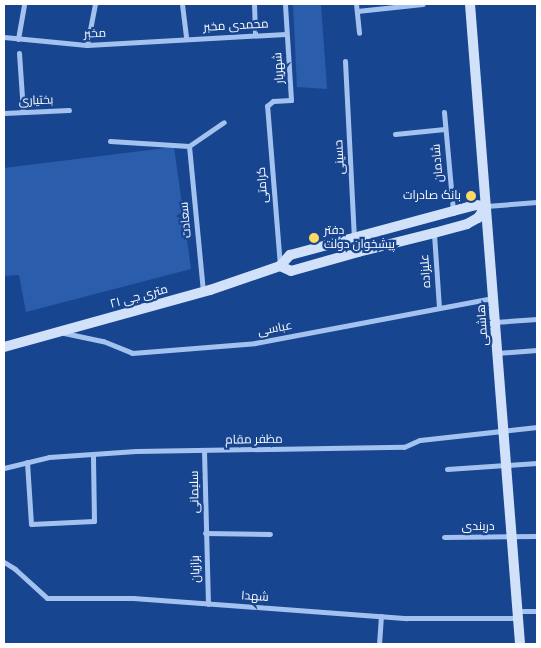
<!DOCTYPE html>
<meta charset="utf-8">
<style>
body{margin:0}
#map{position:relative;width:541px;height:648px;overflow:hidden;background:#18458f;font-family:"Nunito Sans",Cairo,sans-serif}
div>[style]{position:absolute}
.green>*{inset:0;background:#2a5ead}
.street>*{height:5px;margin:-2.5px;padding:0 2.5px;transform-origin:2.5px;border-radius:2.5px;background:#a4c2ef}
.secondary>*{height:10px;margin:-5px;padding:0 5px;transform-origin:5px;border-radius:5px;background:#d2e1fa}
.dots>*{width:14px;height:14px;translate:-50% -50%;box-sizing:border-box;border:2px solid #18458f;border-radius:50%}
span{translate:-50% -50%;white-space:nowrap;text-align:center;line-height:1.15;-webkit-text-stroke:4.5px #18458f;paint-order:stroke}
.street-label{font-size:12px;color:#fff}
.poi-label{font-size:12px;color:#fff}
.right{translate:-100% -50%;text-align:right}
.left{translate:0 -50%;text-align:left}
.frame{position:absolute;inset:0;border:5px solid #fff;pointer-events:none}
</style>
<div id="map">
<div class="green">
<div style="clip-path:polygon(293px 4px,321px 4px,327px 89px,297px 87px)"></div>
<div style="clip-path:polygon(174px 147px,191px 269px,26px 312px,19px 275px,4px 276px,4px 168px)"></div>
</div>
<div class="street">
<div style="left:182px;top:4px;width:34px;rotate:83deg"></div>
<div style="left:254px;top:4px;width:31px;rotate:88deg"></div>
<div style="left:356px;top:4px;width:29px;rotate:84deg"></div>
<div style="left:357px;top:11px;width:66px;rotate:-6.1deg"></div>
<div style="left:4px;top:37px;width:83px;rotate:5.5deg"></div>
<div style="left:87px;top:45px;width:199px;rotate:-3.2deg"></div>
<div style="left:18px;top:39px;width:36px;rotate:-80deg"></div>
<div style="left:87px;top:45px;width:42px;rotate:-79deg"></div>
<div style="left:19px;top:53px;width:58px;rotate:86.1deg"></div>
<div style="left:345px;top:61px;width:176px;rotate:87.1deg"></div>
<div style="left:354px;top:237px;width:16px;rotate:75deg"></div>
<div style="left:444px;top:112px;width:99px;rotate:84.8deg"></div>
<div style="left:4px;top:113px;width:65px;rotate:-2.6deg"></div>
<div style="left:395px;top:134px;width:50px;rotate:-5.7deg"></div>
<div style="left:110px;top:141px;width:79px;rotate:3.6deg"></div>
<div style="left:189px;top:146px;width:42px;rotate:-34.4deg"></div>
<div style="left:189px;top:146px;width:147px;rotate:84.5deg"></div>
<div style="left:486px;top:206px;width:51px;rotate:-4.5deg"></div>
<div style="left:434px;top:234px;width:74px;rotate:86.1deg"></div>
<div style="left:280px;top:266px;width:161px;rotate:-94.6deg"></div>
<div style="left:267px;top:106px;width:8px;rotate:-40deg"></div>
<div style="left:273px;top:101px;width:18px;rotate:-3deg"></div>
<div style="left:291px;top:100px;width:96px;rotate:-93.6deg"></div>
<div style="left:495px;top:322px;width:42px;rotate:-4.1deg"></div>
<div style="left:64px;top:333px;width:40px;rotate:12deg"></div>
<div style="left:103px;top:341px;width:31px;rotate:22deg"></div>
<div style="left:132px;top:353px;width:123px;rotate:-4.6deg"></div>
<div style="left:255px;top:343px;width:242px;rotate:-10.7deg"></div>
<div style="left:497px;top:353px;width:40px;rotate:-4.3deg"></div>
<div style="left:204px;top:451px;width:153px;rotate:88.5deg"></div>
<div style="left:27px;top:462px;width:62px;rotate:86.3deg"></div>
<div style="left:31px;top:524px;width:63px;rotate:-2.7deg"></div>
<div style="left:94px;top:521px;width:67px;rotate:-90.9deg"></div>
<div style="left:4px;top:468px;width:46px;rotate:-13.7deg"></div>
<div style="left:49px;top:457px;width:87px;rotate:-3.9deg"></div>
<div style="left:136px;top:451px;width:268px;rotate:-0.9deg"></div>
<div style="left:404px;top:447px;width:17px;rotate:-24deg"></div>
<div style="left:420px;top:440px;width:118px;rotate:-6.3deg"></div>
<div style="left:447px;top:469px;width:90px;rotate:-3.8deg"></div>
<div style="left:205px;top:533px;width:65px;rotate:0.9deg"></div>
<div style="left:444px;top:537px;width:93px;rotate:-0.6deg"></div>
<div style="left:4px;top:562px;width:13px;rotate:32deg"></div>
<div style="left:15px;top:569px;width:43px;rotate:42.2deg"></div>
<div style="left:47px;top:598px;width:86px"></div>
<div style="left:133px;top:598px;width:275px;rotate:4.2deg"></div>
<div style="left:407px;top:618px;width:111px"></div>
<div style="left:518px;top:611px;width:19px"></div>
<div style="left:379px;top:644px;width:28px;rotate:-86deg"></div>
</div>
<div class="secondary">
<div style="left:470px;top:4px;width:642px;rotate:85.53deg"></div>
<div style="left:280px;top:266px;width:12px;rotate:24deg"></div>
<div style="left:291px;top:271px;width:70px;rotate:-15.8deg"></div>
<div style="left:358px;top:252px;width:78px;rotate:-14deg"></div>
<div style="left:434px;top:233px;width:34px;rotate:-15deg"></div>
<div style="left:467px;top:224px;width:13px;rotate:-29deg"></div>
<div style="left:478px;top:218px;width:14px;rotate:-56deg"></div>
<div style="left:4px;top:347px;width:214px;rotate:-15.5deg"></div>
<div style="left:210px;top:290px;width:74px;rotate:-18.9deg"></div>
<div style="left:280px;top:266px;width:15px;rotate:-48deg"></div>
<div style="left:290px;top:255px;width:169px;rotate:-15.1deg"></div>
<div style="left:453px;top:211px;width:23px;rotate:-15deg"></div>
<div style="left:475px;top:205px;width:11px;rotate:5deg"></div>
</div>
<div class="dots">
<div style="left:471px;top:196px;background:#ffda62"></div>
<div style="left:314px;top:238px;background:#ffda62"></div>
</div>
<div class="street-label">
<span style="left:236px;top:26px;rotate:-3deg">محمدی مخبر</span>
<span style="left:95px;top:34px;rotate:-2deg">مخبر</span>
<span style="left:279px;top:68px;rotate:-94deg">شهریار</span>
<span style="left:36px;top:101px;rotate:-2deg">بختیاری</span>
<span style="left:340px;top:157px;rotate:-93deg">حسینی</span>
<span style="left:438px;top:163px;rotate:-95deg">شادمان</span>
<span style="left:263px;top:185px;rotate:-94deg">کرامتی</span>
<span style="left:186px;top:220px;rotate:-95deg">سعادت</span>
<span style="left:426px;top:271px;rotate:-94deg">علیزاده</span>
<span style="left:139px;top:297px;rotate:-15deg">۲۱ متری جی</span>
<span style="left:483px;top:325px;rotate:-94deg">هاشمی</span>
<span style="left:275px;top:329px;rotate:-11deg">عباسی</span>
<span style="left:254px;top:440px;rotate:-1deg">مظفر مقام</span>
<span style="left:195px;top:492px;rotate:-91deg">سلیمانی</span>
<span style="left:478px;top:527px">دربندی</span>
<span style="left:196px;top:569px;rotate:-92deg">بزازیان</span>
<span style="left:255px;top:597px;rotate:4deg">شهدا</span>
</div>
<div class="poi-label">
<span class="right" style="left:461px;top:196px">بانک صادرات</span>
<span class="left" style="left:324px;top:238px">دفتر<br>پیشخوان دولت</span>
</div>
<div class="frame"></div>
</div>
